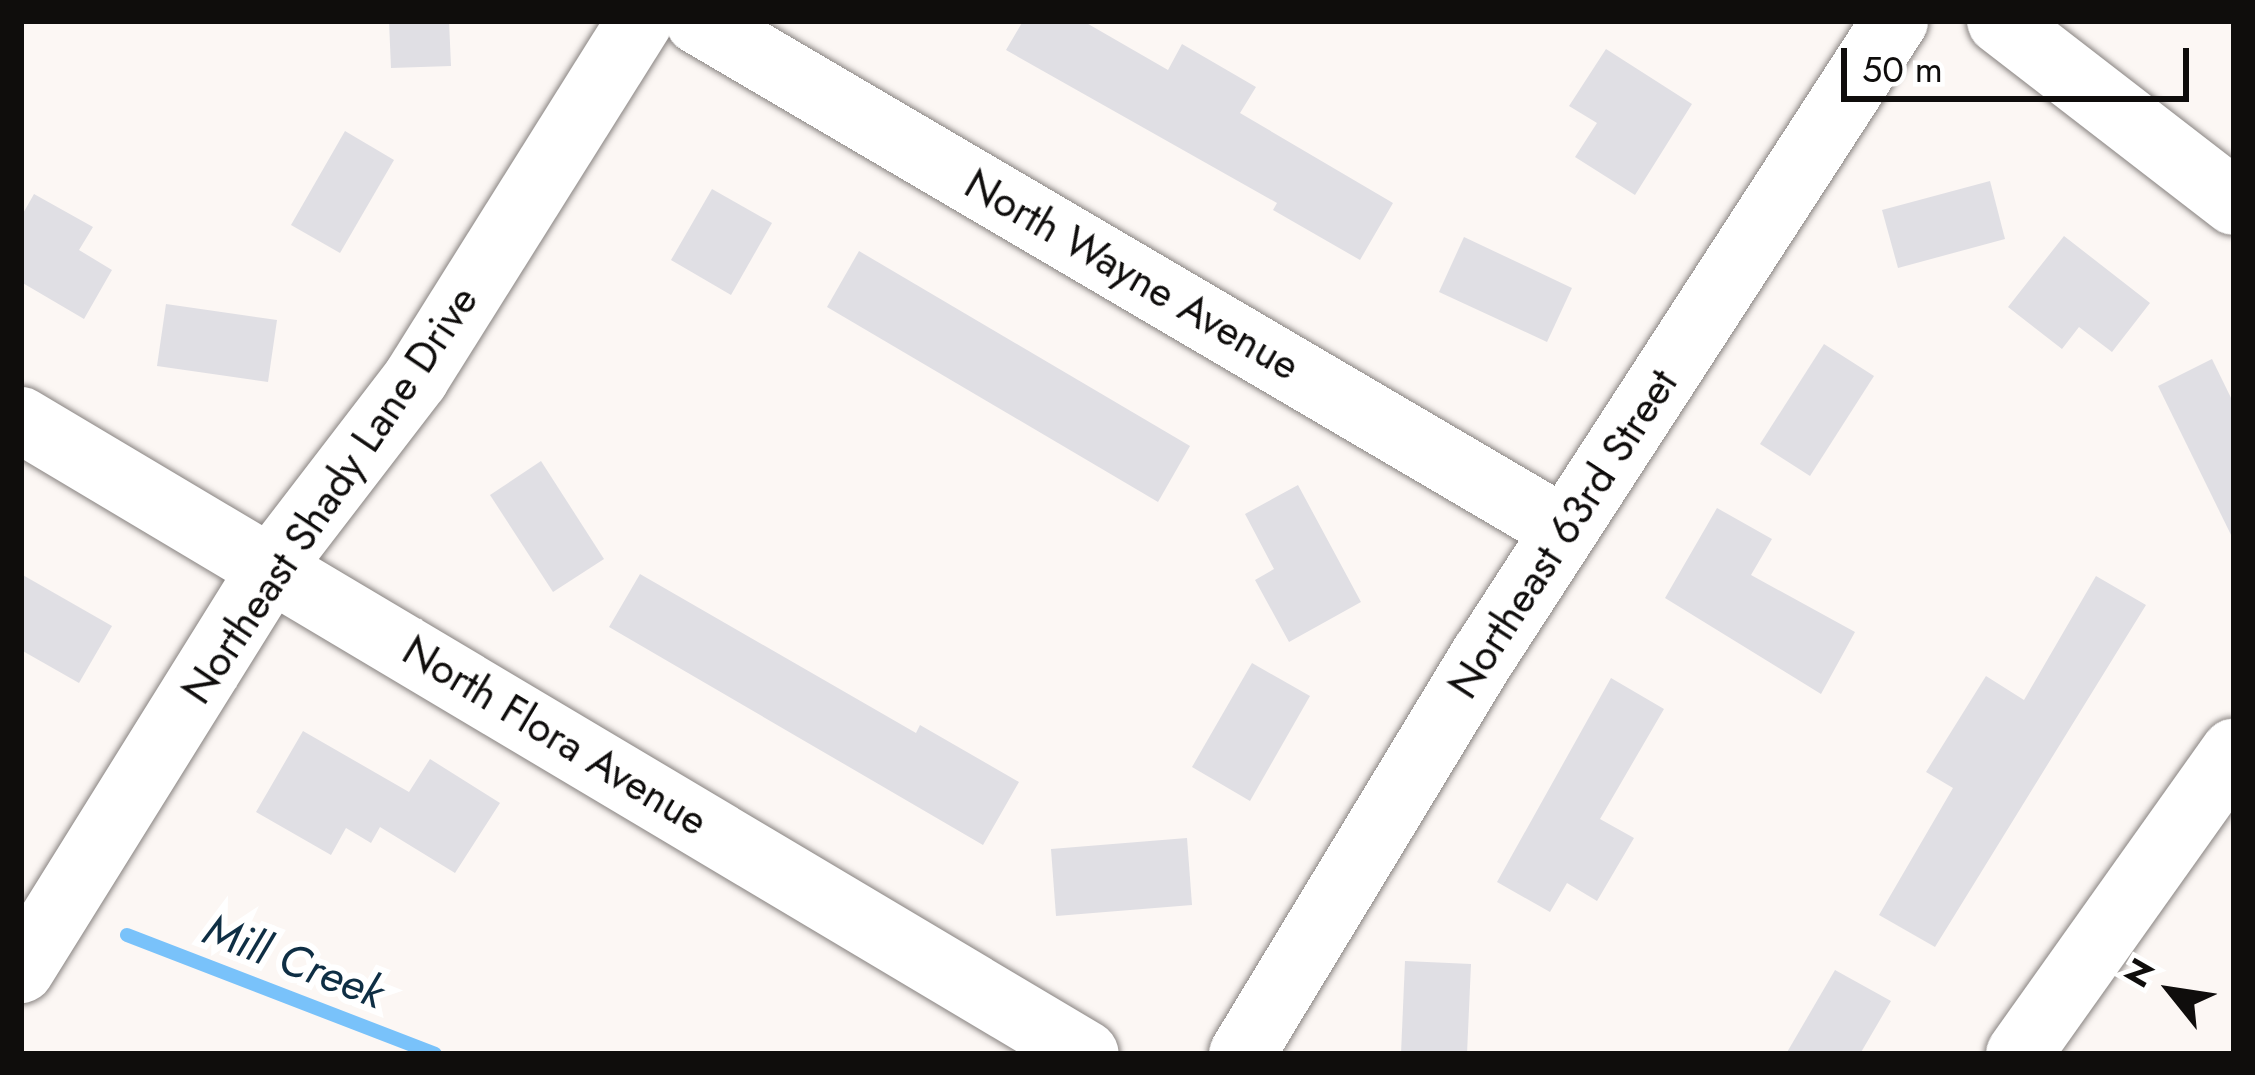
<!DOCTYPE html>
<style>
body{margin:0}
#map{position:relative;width:2255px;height:1075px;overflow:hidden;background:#fcf7f4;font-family:Jost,sans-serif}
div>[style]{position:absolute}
.stream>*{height:14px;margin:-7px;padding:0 7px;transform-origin:7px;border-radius:7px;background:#79c2fa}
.building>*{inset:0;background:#e0dfe4}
.roads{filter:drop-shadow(0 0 3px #888381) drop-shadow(0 0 3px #888381)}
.minor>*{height:66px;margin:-33px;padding:0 33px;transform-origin:33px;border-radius:33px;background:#fff}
span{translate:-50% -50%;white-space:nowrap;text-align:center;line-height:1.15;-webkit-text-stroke:12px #fff;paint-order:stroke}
.street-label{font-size:42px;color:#0f0d0c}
.water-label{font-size:45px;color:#0e2e44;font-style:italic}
.frame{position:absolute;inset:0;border:24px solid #0f0d0c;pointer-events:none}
.north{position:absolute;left:2111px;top:931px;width:120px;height:120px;-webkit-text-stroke:9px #fff;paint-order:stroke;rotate:300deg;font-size:33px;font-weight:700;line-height:48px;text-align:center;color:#0f0d0c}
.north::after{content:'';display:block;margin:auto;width:42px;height:54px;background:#0f0d0c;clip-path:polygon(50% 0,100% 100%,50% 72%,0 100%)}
.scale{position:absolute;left:1841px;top:48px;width:348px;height:54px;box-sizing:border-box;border:6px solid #0f0d0c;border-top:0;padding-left:15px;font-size:36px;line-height:42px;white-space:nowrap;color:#0f0d0c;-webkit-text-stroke:9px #fff;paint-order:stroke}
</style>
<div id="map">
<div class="stream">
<div style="left:127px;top:935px;width:330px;rotate:21.1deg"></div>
</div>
<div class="building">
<div style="clip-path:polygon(389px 21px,449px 21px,451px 66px,391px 68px)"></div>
<div style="clip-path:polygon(1023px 21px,1083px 21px,1168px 70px,1182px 44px,1256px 87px,1240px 113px,1393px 203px,1360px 260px,1273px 210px,1277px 203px,1006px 50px)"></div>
<div style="clip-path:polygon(1606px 49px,1692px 104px,1635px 195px,1575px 157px,1597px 123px,1569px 106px)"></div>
<div style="clip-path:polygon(345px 131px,394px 160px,340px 253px,291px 225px)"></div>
<div style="clip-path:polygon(1990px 181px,2005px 239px,1898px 268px,1882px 210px)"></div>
<div style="clip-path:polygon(712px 189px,772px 223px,731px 295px,671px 260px)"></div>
<div style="clip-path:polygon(34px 194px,93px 227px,79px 250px,112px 270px,84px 319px,21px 282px,21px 217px)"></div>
<div style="clip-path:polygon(2064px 236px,2150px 303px,2112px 352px,2079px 327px,2062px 349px,2008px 307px)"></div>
<div style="clip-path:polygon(1464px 237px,1572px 288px,1547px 342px,1439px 292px)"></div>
<div style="clip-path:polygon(859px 251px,1190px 446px,1158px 502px,827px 307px)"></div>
<div style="clip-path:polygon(166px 304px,277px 320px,268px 382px,157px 366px)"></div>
<div style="clip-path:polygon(1824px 344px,1874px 376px,1810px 476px,1760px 444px)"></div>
<div style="clip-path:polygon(2212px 359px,2234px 404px,2234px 541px,2158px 386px)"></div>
<div style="clip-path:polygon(541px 461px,604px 559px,553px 592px,490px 495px)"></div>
<div style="clip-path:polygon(1298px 485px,1361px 602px,1289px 642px,1255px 580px,1274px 569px,1245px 514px)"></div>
<div style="clip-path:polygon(1717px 508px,1772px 539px,1751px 575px,1855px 632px,1821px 694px,1665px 598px)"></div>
<div style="clip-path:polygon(21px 574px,112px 626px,79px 683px,21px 650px)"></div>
<div style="clip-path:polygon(640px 574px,916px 733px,920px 725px,1019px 782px,983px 845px,609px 627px)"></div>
<div style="clip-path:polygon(2096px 576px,2146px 605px,1935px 947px,1879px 915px,1953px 788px,1926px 772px,1986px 676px,2024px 700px)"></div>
<div style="clip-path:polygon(1252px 663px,1310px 696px,1250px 801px,1192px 767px)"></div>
<div style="clip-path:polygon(1611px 678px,1664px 709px,1600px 819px,1634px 838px,1597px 901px,1567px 883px,1550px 912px,1497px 882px)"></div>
<div style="clip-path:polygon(303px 731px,409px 792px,430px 759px,500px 803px,455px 873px,380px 827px,371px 843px,346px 828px,331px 855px,256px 812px)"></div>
<div style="clip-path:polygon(1187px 838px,1192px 905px,1056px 916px,1051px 849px)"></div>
<div style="clip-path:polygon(1405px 961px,1471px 964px,1467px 1054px,1401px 1054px)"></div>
<div style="clip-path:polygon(1835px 970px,1891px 1001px,1860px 1054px,1786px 1054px)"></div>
</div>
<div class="roads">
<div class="minor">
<div style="left:698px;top:21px;width:1005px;rotate:30.42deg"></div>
<div style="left:2000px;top:21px;width:296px;rotate:37.7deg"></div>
<div style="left:21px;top:420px;width:1239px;rotate:30.77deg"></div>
<div style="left:21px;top:970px;width:476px;rotate:-58.1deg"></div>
<div style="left:272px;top:566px;width:237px;rotate:-52.5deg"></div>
<div style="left:416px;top:378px;width:421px;rotate:-57.9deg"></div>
<div style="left:1242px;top:1054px;width:467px;rotate:-58.8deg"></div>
<div style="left:1484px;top:655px;width:756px;rotate:-57.05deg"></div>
<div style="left:2019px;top:1054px;width:371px;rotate:-54.6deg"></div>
</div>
</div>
<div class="street-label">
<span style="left:1132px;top:275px;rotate:30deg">North Wayne Avenue</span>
<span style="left:330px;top:495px;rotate:-56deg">Northeast Shady Lane Drive</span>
<span style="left:1563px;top:534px;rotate:-57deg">Northeast 63rd Street</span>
<span style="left:555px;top:736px;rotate:31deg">North Flora Avenue</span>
</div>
<div class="water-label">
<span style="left:294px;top:961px;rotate:21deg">Mill Creek</span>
</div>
<div class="frame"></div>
<div class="north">N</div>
<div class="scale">50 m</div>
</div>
